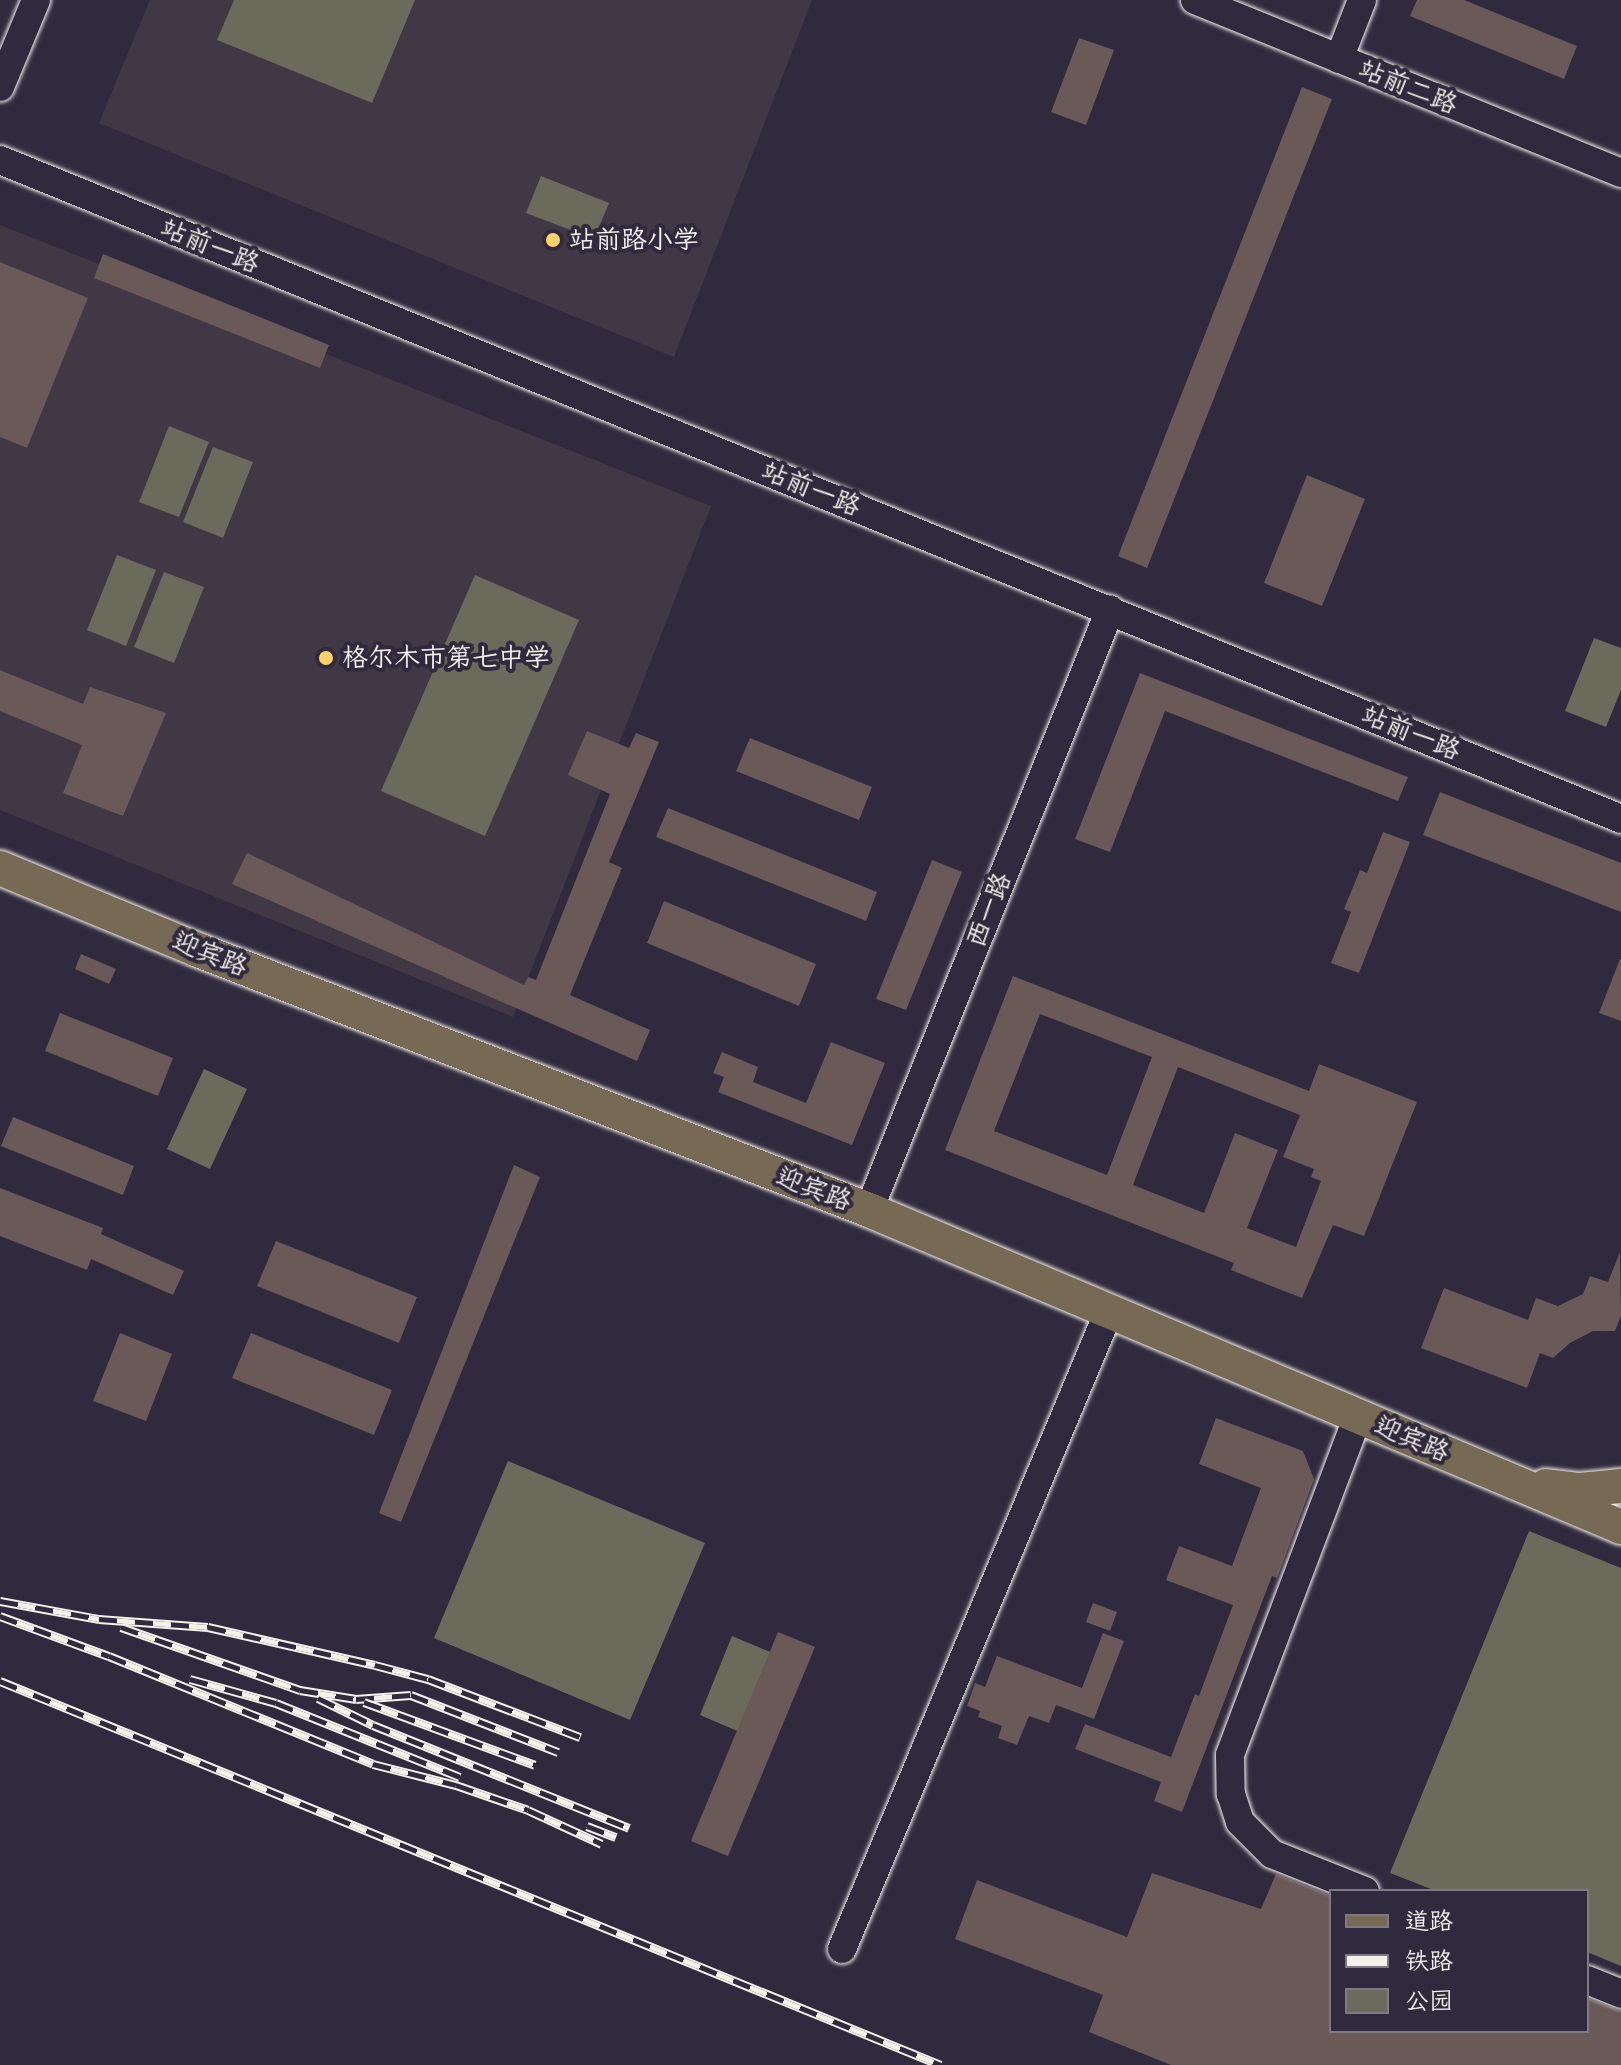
<!DOCTYPE html>
<meta charset="utf-8">
<style>
body{margin:0}
#map{position:relative;width:1621px;height:2065px;overflow:hidden;background:#2f2a3d;font-family:Sriracha,"LXGW WenKai TC",sans-serif}
div>[style]{position:absolute}
.built>*{inset:0;background:#403845}
.green>*{inset:0;background:#6b6b5c}
.building>*{inset:0;background:#695957}
.roads{filter:drop-shadow(0 0 2px #f4f1e8) drop-shadow(0 0 2px #f4f1e8)}
.minor>*{height:28px;margin:-14px;padding:0 14px;transform-origin:14px;border-radius:14px;background:#2f2a3d}
.major>*{height:34px;margin:-17px;padding:0 17px;transform-origin:17px;border-radius:17px;background:#766a54}
.rail>*{height:9px;margin-top:-4.5px;transform-origin:0;background:repeating-linear-gradient(90deg,#2f2a3d 0 18px,#f4f1e8 0 36px);box-sizing:border-box;border-block:2px solid #f4f1e8}
.dots>*{width:22px;height:22px;translate:-50% -50%;box-sizing:border-box;border:4px solid #2f2a3d;border-radius:50%}
span{translate:-50% -50%;white-space:nowrap;text-align:center;line-height:1.15;-webkit-text-stroke:8px #2f2a3d;paint-order:stroke}
.street-label{font-size:26px;color:#f4f1e8}
.poi-label{font-size:26px;color:#f4f1e8}
.left{translate:0 -50%;text-align:left}
.legend{position:absolute;left:1329px;top:1889px;width:260px;height:144px;box-sizing:border-box;background:#2f2a3d;border:2px solid #7e7a81;margin:0;padding:10px 14px;list-style:none;font-size:24px;color:#f4f1e8}
.legend li{display:flex;align-items:center;gap:16px;height:40px}
.legend b{width:40px;border:2px solid #7e7a81}
</style>
<div id="map">
<div class="built">
<div style="clip-path:polygon(150px 0,812px 0,674px 357px,99px 123px)"></div>
<div style="clip-path:polygon(0 225px,711px 506px,513px 1017px,0 810px)"></div>
</div>
<div class="green">
<div style="clip-path:polygon(234px 0,415px 0,372px 103px,217px 40px)"></div>
<div style="clip-path:polygon(541px 176px,609px 203px,594px 239px,526px 213px)"></div>
<div style="clip-path:polygon(169px 426px,209px 442px,179px 517px,139px 502px)"></div>
<div style="clip-path:polygon(213px 447px,253px 462px,223px 538px,183px 522px)"></div>
<div style="clip-path:polygon(117px 555px,156px 570px,126px 646px,87px 630px)"></div>
<div style="clip-path:polygon(164px 572px,204px 587px,174px 663px,134px 647px)"></div>
<div style="clip-path:polygon(475px 575px,579px 620px,485px 836px,381px 791px)"></div>
<div style="clip-path:polygon(1594px 638px,1621px 648px,1621px 690px,1606px 727px,1565px 711px)"></div>
<div style="clip-path:polygon(204px 1069px,247px 1089px,210px 1169px,167px 1149px)"></div>
<div style="clip-path:polygon(508px 1461px,705px 1543px,630px 1720px,434px 1638px)"></div>
<div style="clip-path:polygon(1529px 1531px,1621px 1568px,1621px 1966px,1587px 1952px,1587px 1891px,1436px 1891px,1390px 1873px)"></div>
<div style="clip-path:polygon(732px 1636px,775px 1654px,742px 1733px,700px 1715px)"></div>
</div>
<div class="building">
<div style="clip-path:polygon(1417px 0,1464px 0,1577px 46px,1564px 79px,1410px 16px)"></div>
<div style="clip-path:polygon(1079px 38px,1114px 50px,1086px 125px,1051px 112px)"></div>
<div style="clip-path:polygon(1302px 87px,1332px 99px,1147px 568px,1118px 556px)"></div>
<div style="clip-path:polygon(103px 254px,329px 345px,320px 368px,94px 278px)"></div>
<div style="clip-path:polygon(0 262px,88px 298px,27px 448px,0 437px)"></div>
<div style="clip-path:polygon(1307px 475px,1365px 499px,1322px 606px,1264px 583px)"></div>
<div style="clip-path:polygon(0 670px,83px 704px,90px 687px,166px 713px,123px 816px,63px 793px,82px 745px,0 711px)"></div>
<div style="clip-path:polygon(1140px 673px,1408px 777px,1398px 801px,1165px 711px,1110px 852px,1075px 839px)"></div>
<div style="clip-path:polygon(587px 731px,629px 748px,636px 733px,659px 742px,609px 862px,622px 868px,570px 995px,650px 1030px,637px 1061px,232px 884px,247px 853px,524px 985px,528px 977px,536px 980px,610px 794px,568px 775px)"></div>
<div style="clip-path:polygon(750px 738px,872px 787px,859px 820px,736px 771px)"></div>
<div style="clip-path:polygon(1440px 792px,1621px 863px,1621px 912px,1423px 835px)"></div>
<div style="clip-path:polygon(668px 808px,877px 892px,866px 921px,656px 837px)"></div>
<div style="clip-path:polygon(1383px 832px,1410px 842px,1359px 973px,1331px 963px,1351px 912px,1344px 909px,1360px 870px,1367px 873px)"></div>
<div style="clip-path:polygon(932px 860px,962px 872px,906px 1010px,876px 999px)"></div>
<div style="clip-path:polygon(664px 901px,816px 964px,799px 1006px,647px 943px)"></div>
<div style="clip-path:polygon(81px 954px,116px 969px,109px 984px,75px 969px)"></div>
<div style="clip-path:polygon(1620px 959px,1621px 959px,1621px 1021px,1599px 1013px)"></div>
<div style="clip-path:polygon(evenodd,1013px 976px,1309px 1091px,1319px 1064px,1417px 1102px,1364px 1236px,1333px 1225px,1302px 1298px,1231px 1270px,1234px 1263px,945px 1150px,1013px 976px,1040px 1014px,1152px 1057px,1107px 1175px,994px 1131px,1040px 1014px,1013px 976px,1178px 1067px,1300px 1115px,1283px 1157px,1314px 1169px,1311px 1177px,1321px 1181px,1296px 1247px,1247px 1228px,1278px 1150px,1235px 1133px,1204px 1213px,1133px 1185px,1178px 1067px)"></div>
<div style="clip-path:polygon(60px 1013px,173px 1058px,158px 1096px,45px 1051px)"></div>
<div style="clip-path:polygon(831px 1042px,885px 1063px,852px 1145px,718px 1092px,724px 1077px,713px 1073px,722px 1052px,758px 1067px,753px 1082px,806px 1103px)"></div>
<div style="clip-path:polygon(13px 1117px,134px 1166px,123px 1195px,1px 1146px)"></div>
<div style="clip-path:polygon(514px 1165px,540px 1177px,401px 1522px,379px 1513px)"></div>
<div style="clip-path:polygon(0 1188px,103px 1228px,101px 1234px,184px 1271px,173px 1295px,91px 1259px,87px 1270px,0 1236px)"></div>
<div style="clip-path:polygon(276px 1241px,417px 1297px,399px 1343px,257px 1286px)"></div>
<div style="clip-path:polygon(1620px 1252px,1621px 1316px,1615px 1331px,1593px 1331px,1570px 1343px,1553px 1358px,1540px 1353px,1527px 1388px,1421px 1348px,1444px 1288px,1528px 1320px,1536px 1298px,1558px 1306px,1583px 1294px,1590px 1276px,1608px 1282px)"></div>
<div style="clip-path:polygon(120px 1333px,172px 1354px,146px 1421px,93px 1401px)"></div>
<div style="clip-path:polygon(251px 1333px,392px 1390px,374px 1435px,232px 1378px)"></div>
<div style="clip-path:polygon(1216px 1418px,1303px 1451px,1314px 1479px,1277px 1578px,1272px 1576px,1182px 1812px,1154px 1801px,1161px 1782px,1075px 1749px,1085px 1724px,1171px 1757px,1195px 1694px,1199px 1696px,1233px 1605px,1166px 1580px,1179px 1546px,1232px 1566px,1261px 1488px,1199px 1464px)"></div>
<div style="clip-path:polygon(1093px 1603px,1117px 1612px,1110px 1631px,1086px 1622px)"></div>
<div style="clip-path:polygon(778px 1632px,815px 1647px,728px 1856px,691px 1841px)"></div>
<div style="clip-path:polygon(1103px 1633px,1124px 1641px,1094px 1719px,1056px 1705px,1049px 1723px,1029px 1716px,1017px 1745px,998px 1738px,1002px 1726px,978px 1717px,980px 1711px,967px 1706px,975px 1683px,985px 1687px,997px 1656px,1082px 1688px)"></div>
<div style="clip-path:polygon(1152px 1873px,1261px 1909px,1276px 1874px,1331px 1896px,1331px 2031px,1587px 2031px,1587px 1998px,1621px 2011px,1621px 2065px,1171px 2065px,1089px 2032px,1103px 1995px,955px 1939px,977px 1880px,1127px 1937px)"></div>
</div>
<div class="roads">
<div class="minor">
<div style="left:1195px;top:0;width:460px;rotate:22.1deg"></div>
<div style="left:1339px;top:59px;width:63px;rotate:-68.7deg"></div>
<div style="left:0;top:87px;width:94px;rotate:-67.5deg"></div>
<div style="left:0;top:160px;width:1750px;rotate:22.12deg"></div>
<div style="left:869px;top:1210px;width:647px;rotate:-68.12deg"></div>
<div style="left:1358px;top:1416px;width:362px;rotate:110.7deg"></div>
<div style="left:1230px;top:1755px;width:39px;rotate:89deg"></div>
<div style="left:1231px;top:1794px;width:29px;rotate:72deg"></div>
<div style="left:1240px;top:1822px;width:45px;rotate:45deg"></div>
<div style="left:1272px;top:1854px;width:100px;rotate:21.7deg"></div>
<div style="left:842px;top:1949px;width:692px;rotate:-67.29deg"></div>
<div style="left:1587px;top:1980px;width:37px;rotate:22deg"></div>
</div>
<div class="major">
<div style="left:0;top:868px;width:214px;rotate:22.5deg"></div>
<div style="left:198px;top:950px;width:720px;rotate:21.18deg"></div>
<div style="left:869px;top:1210px;width:816px;rotate:22.86deg"></div>
<div style="left:1546px;top:1486px;width:34px;rotate:7deg"></div>
<div style="left:1580px;top:1490px;width:41px;rotate:-5.6deg"></div>
</div>
</div>
<div class="rail">
<div style="left:0;top:1601px;width:101px;rotate:10.3deg"></div>
<div style="left:99px;top:1619px;width:109px;rotate:4.2deg"></div>
<div style="left:208px;top:1627px;width:171px;rotate:12.8deg"></div>
<div style="left:375px;top:1665px;width:55px;rotate:14.8deg"></div>
<div style="left:428px;top:1679px;width:163px;rotate:20.9deg"></div>
<div style="left:0;top:1616px;width:116px;rotate:20.2deg"></div>
<div style="left:109px;top:1656px;width:285px;rotate:22.2deg"></div>
<div style="left:373px;top:1764px;width:86px;rotate:14.2deg"></div>
<div style="left:456px;top:1785px;width:76px;rotate:19.1deg"></div>
<div style="left:528px;top:1810px;width:81px;rotate:24.7deg"></div>
<div style="left:121px;top:1627px;width:190px;rotate:19.4deg"></div>
<div style="left:300px;top:1690px;width:57px;rotate:9.1deg"></div>
<div style="left:356px;top:1699px;width:55px;rotate:-4.2deg"></div>
<div style="left:411px;top:1695px;width:158px;rotate:21.2deg"></div>
<div style="left:190px;top:1679px;width:89px;rotate:15.6deg"></div>
<div style="left:276px;top:1703px;width:198px;rotate:21.9deg"></div>
<div style="left:0;top:1681px;width:1016px;rotate:22.2deg"></div>
<div style="left:318px;top:1698px;width:61px;rotate:26.1deg"></div>
<div style="left:373px;top:1725px;width:276px;rotate:21.9deg"></div>
<div style="left:364px;top:1702px;width:182px;rotate:20.2deg"></div>
<div style="left:587px;top:1826px;width:31px;rotate:21deg"></div>
</div>
<div class="dots">
<div style="left:553px;top:240px;background:#ffd166"></div>
<div style="left:326px;top:658px;background:#ffd166"></div>
</div>
<div class="street-label">
<span style="left:1408px;top:87px;rotate:22deg">站前二路</span>
<span style="left:210px;top:246px;rotate:22deg">站前一路</span>
<span style="left:811px;top:489px;rotate:22deg">站前一路</span>
<span style="left:1411px;top:733px;rotate:22deg">站前一路</span>
<span style="left:989px;top:910px;rotate:-68deg">西一路</span>
<span style="left:210px;top:954px;rotate:22deg">迎宾路</span>
<span style="left:814px;top:1189px;rotate:21deg">迎宾路</span>
<span style="left:1412px;top:1439px;rotate:23deg">迎宾路</span>
</div>
<div class="poi-label">
<span class="left" style="left:569px;top:240px">站前路小学</span>
<span class="left" style="left:342px;top:658px">格尔木市第七中学</span>
</div>
<ul class="legend">
<li><b style="height:10px;background:#766a54"></b>道路</li>
<li><b style="height:10px;background:#f4f1e8"></b>铁路</li>
<li><b style="height:22px;background:#6b6b5c"></b>公园</li>
</ul>
</div>
